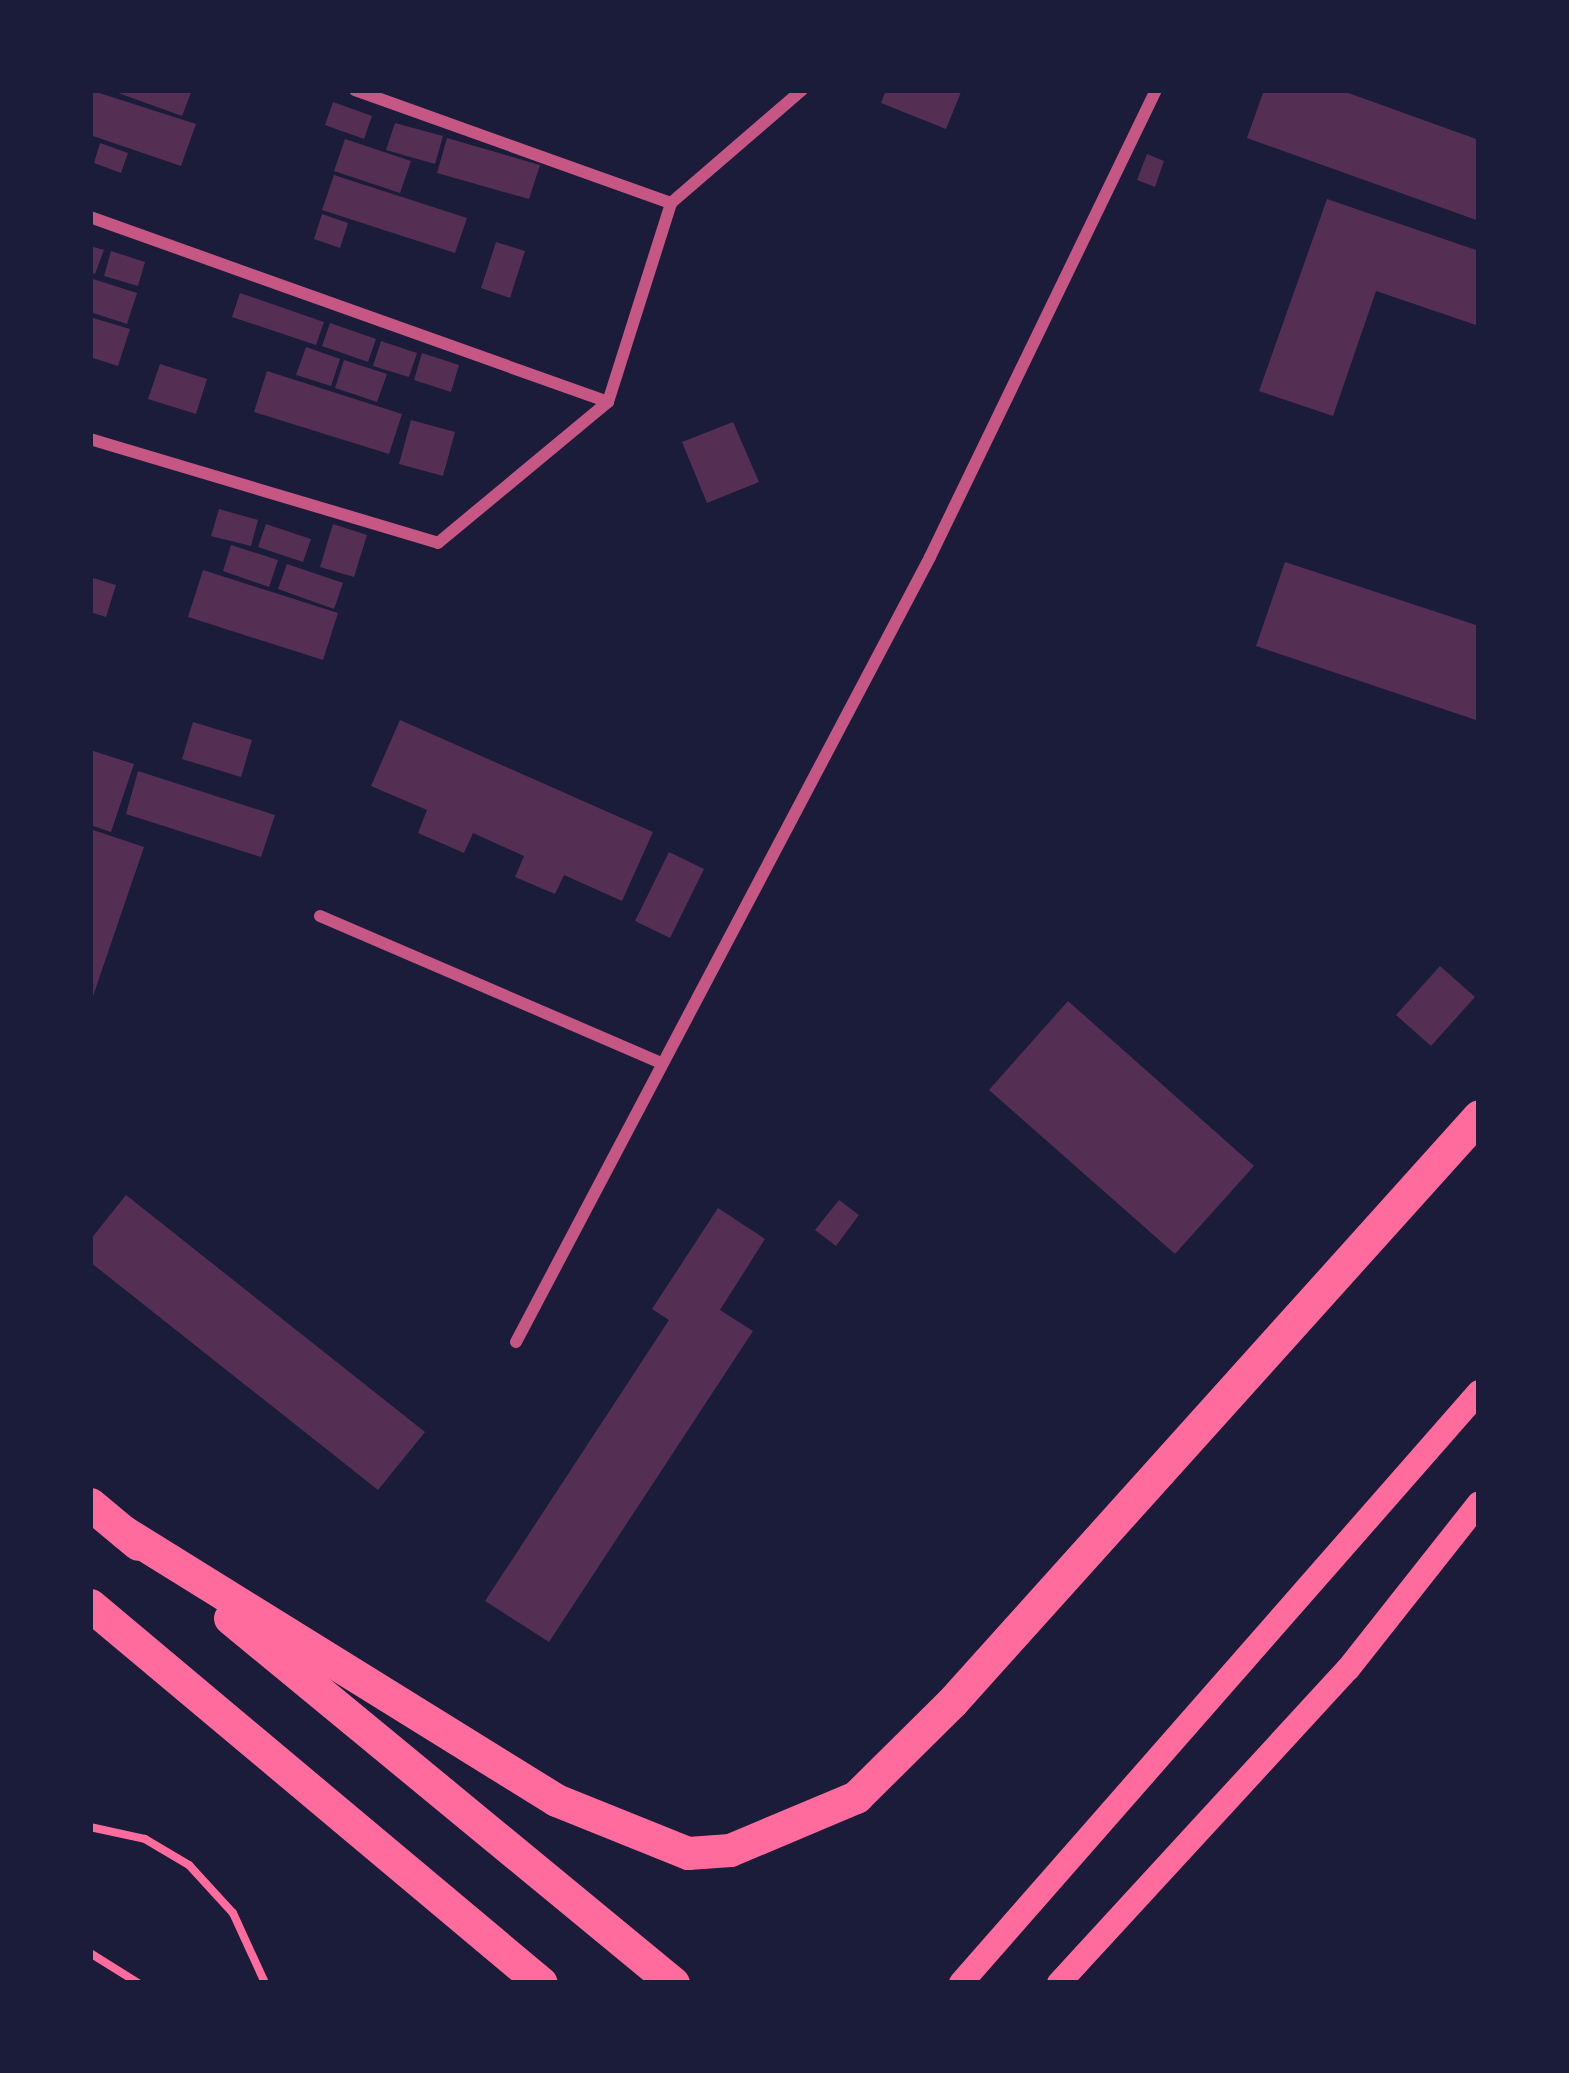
<!DOCTYPE html>
<style>
body{margin:0}
#map{position:relative;width:1569px;height:2073px;overflow:hidden;background:#1b1b3a;font-family:Karla,sans-serif}
div>[style]{position:absolute}
.building>*{inset:0;background:#542f53}
.path>*{height:8px;margin:-4px;padding:0 4px;transform-origin:4px;border-radius:4px;background:#ff6b9d}
.minor>*{height:12px;margin:-6px;padding:0 6px;transform-origin:6px;border-radius:6px;background:#c65784}
.secondary>*{height:24px;margin:-12px;padding:0 12px;transform-origin:12px;border-radius:12px;background:#ff6b9d}
.trunk>*{height:33px;margin:-16.5px;padding:0 16.5px;transform-origin:16.5px;border-radius:16.5px;background:#ff6b9d}
span{translate:-50% -50%;white-space:nowrap;text-align:center;line-height:1.15;-webkit-text-stroke:12px #1b1b3a;paint-order:stroke}
.frame{position:absolute;inset:0;border:93px solid #1b1b3a;pointer-events:none}
</style>
<div id="map">
<div class="building">
<div style="clip-path:polygon(90px 90px,196px 124px,181px 166px,90px 135px)"></div>
<div style="clip-path:polygon(110px 90px,192px 90px,182px 116px)"></div>
<div style="clip-path:polygon(886px 90px,956px 90px,961px 92px,946px 129px,881px 103px)"></div>
<div style="clip-path:polygon(1264px 90px,1340px 90px,1479px 140px,1479px 221px,1247px 138px)"></div>
<div style="clip-path:polygon(333px 102px,372px 116px,364px 139px,325px 125px)"></div>
<div style="clip-path:polygon(395px 123px,443px 136px,435px 164px,386px 150px)"></div>
<div style="clip-path:polygon(447px 138px,540px 165px,529px 199px,437px 173px)"></div>
<div style="clip-path:polygon(345px 139px,411px 161px,400px 193px,334px 171px)"></div>
<div style="clip-path:polygon(100px 143px,128px 153px,121px 173px,94px 163px)"></div>
<div style="clip-path:polygon(1147px 154px,1164px 161px,1155px 187px,1137px 180px)"></div>
<div style="clip-path:polygon(334px 175px,467px 218px,455px 253px,322px 210px)"></div>
<div style="clip-path:polygon(1327px 199px,1479px 251px,1479px 326px,1376px 291px,1333px 416px,1259px 391px)"></div>
<div style="clip-path:polygon(322px 214px,348px 223px,340px 248px,314px 239px)"></div>
<div style="clip-path:polygon(496px 242px,525px 251px,510px 298px,481px 288px)"></div>
<div style="clip-path:polygon(90px 246px,104px 250px,95px 274px,90px 272px)"></div>
<div style="clip-path:polygon(111px 251px,145px 262px,138px 286px,104px 276px)"></div>
<div style="clip-path:polygon(90px 278px,137px 293px,127px 324px,90px 312px)"></div>
<div style="clip-path:polygon(240px 293px,324px 322px,316px 345px,232px 317px)"></div>
<div style="clip-path:polygon(90px 317px,130px 329px,118px 366px,90px 357px)"></div>
<div style="clip-path:polygon(330px 323px,376px 339px,368px 362px,322px 346px)"></div>
<div style="clip-path:polygon(381px 341px,417px 353px,409px 377px,373px 366px)"></div>
<div style="clip-path:polygon(306px 347px,340px 359px,331px 386px,296px 375px)"></div>
<div style="clip-path:polygon(422px 353px,459px 365px,451px 392px,414px 380px)"></div>
<div style="clip-path:polygon(344px 360px,387px 374px,377px 402px,335px 388px)"></div>
<div style="clip-path:polygon(160px 364px,207px 379px,196px 414px,148px 399px)"></div>
<div style="clip-path:polygon(267px 371px,402px 414px,389px 454px,254px 412px)"></div>
<div style="clip-path:polygon(411px 420px,455px 432px,443px 476px,399px 464px)"></div>
<div style="clip-path:polygon(733px 422px,759px 482px,707px 503px,682px 442px)"></div>
<div style="clip-path:polygon(219px 509px,258px 520px,251px 546px,211px 536px)"></div>
<div style="clip-path:polygon(266px 524px,311px 539px,303px 562px,258px 547px)"></div>
<div style="clip-path:polygon(333px 524px,367px 535px,354px 577px,320px 567px)"></div>
<div style="clip-path:polygon(231px 545px,278px 560px,269px 587px,223px 571px)"></div>
<div style="clip-path:polygon(1285px 562px,1479px 626px,1479px 721px,1256px 646px)"></div>
<div style="clip-path:polygon(287px 564px,343px 583px,334px 609px,278px 589px)"></div>
<div style="clip-path:polygon(203px 570px,338px 613px,323px 660px,188px 617px)"></div>
<div style="clip-path:polygon(90px 577px,116px 585px,106px 617px,90px 612px)"></div>
<div style="clip-path:polygon(400px 720px,653px 832px,622px 901px,564px 875px,555px 894px,515px 877px,524px 856px,473px 833px,464px 853px,418px 833px,427px 810px,371px 786px)"></div>
<div style="clip-path:polygon(193px 722px,252px 740px,241px 777px,182px 759px)"></div>
<div style="clip-path:polygon(90px 750px,134px 764px,111px 832px,90px 825px)"></div>
<div style="clip-path:polygon(138px 771px,275px 815px,261px 857px,126px 814px)"></div>
<div style="clip-path:polygon(90px 829px,144px 847px,91px 1002px,90px 1002px)"></div>
<div style="clip-path:polygon(669px 852px,704px 869px,670px 938px,635px 921px)"></div>
<div style="clip-path:polygon(1440px 966px,1475px 997px,1431px 1046px,1396px 1015px)"></div>
<div style="clip-path:polygon(1068px 1001px,1254px 1166px,1175px 1254px,989px 1090px)"></div>
<div style="clip-path:polygon(126px 1195px,425px 1432px,378px 1490px,90px 1262px,90px 1240px)"></div>
<div style="clip-path:polygon(839px 1200px,859px 1215px,836px 1246px,815px 1230px)"></div>
<div style="clip-path:polygon(718px 1208px,765px 1239px,720px 1310px,753px 1331px,549px 1642px,485px 1601px,669px 1320px,652px 1309px)"></div>
</div>
<div class="path">
<div style="left:90px;top:1827px;width:56px;rotate:12.3deg"></div>
<div style="left:145px;top:1839px;width:51px;rotate:30.6deg"></div>
<div style="left:189px;top:1865px;width:65px;rotate:47.5deg"></div>
<div style="left:233px;top:1913px;width:77px;rotate:65.4deg"></div>
<div style="left:90px;top:1953px;width:57px;rotate:32deg"></div>
</div>
<div class="minor">
<div style="left:355px;top:90px;width:336px;rotate:19.7deg"></div>
<div style="left:671px;top:203px;width:173px;rotate:-40.8deg"></div>
<div style="left:90px;top:217px;width:550px;rotate:19.65deg"></div>
<div style="left:608px;top:402px;width:209px;rotate:-72.4deg"></div>
<div style="left:90px;top:439px;width:363px;rotate:16.6deg"></div>
<div style="left:438px;top:543px;width:221px;rotate:-39.7deg"></div>
<div style="left:320px;top:916px;width:372px;rotate:23.3deg"></div>
<div style="left:516px;top:1342px;width:887px;rotate:-62.19deg"></div>
<div style="left:930px;top:557px;width:519px;rotate:-64.18deg"></div>
</div>
<div class="secondary">
<div style="left:961px;top:1983px;width:786px;rotate:-48.77deg"></div>
<div style="left:1059px;top:1983px;width:427px;rotate:-47.4deg"></div>
<div style="left:1348px;top:1669px;width:211px;rotate:-51.7deg"></div>
</div>
<div class="trunk">
<div style="left:90px;top:1504px;width:62px;rotate:39.8deg"></div>
<div style="left:124px;top:1532px;width:508px;rotate:31.81deg"></div>
<div style="left:556px;top:1800px;width:142px;rotate:21.9deg"></div>
<div style="left:688px;top:1853px;width:42px;rotate:-4.1deg"></div>
<div style="left:730px;top:1850px;width:137px;rotate:-22.8deg"></div>
<div style="left:856px;top:1797px;width:135px;rotate:-44.7deg"></div>
<div style="left:952px;top:1702px;width:788px;rotate:-48.03deg"></div>
<div style="left:90px;top:1605px;width:588px;rotate:39.97deg"></div>
<div style="left:230px;top:1618px;width:574px;rotate:39.49deg"></div>
</div>
<div class="frame"></div>
</div>
